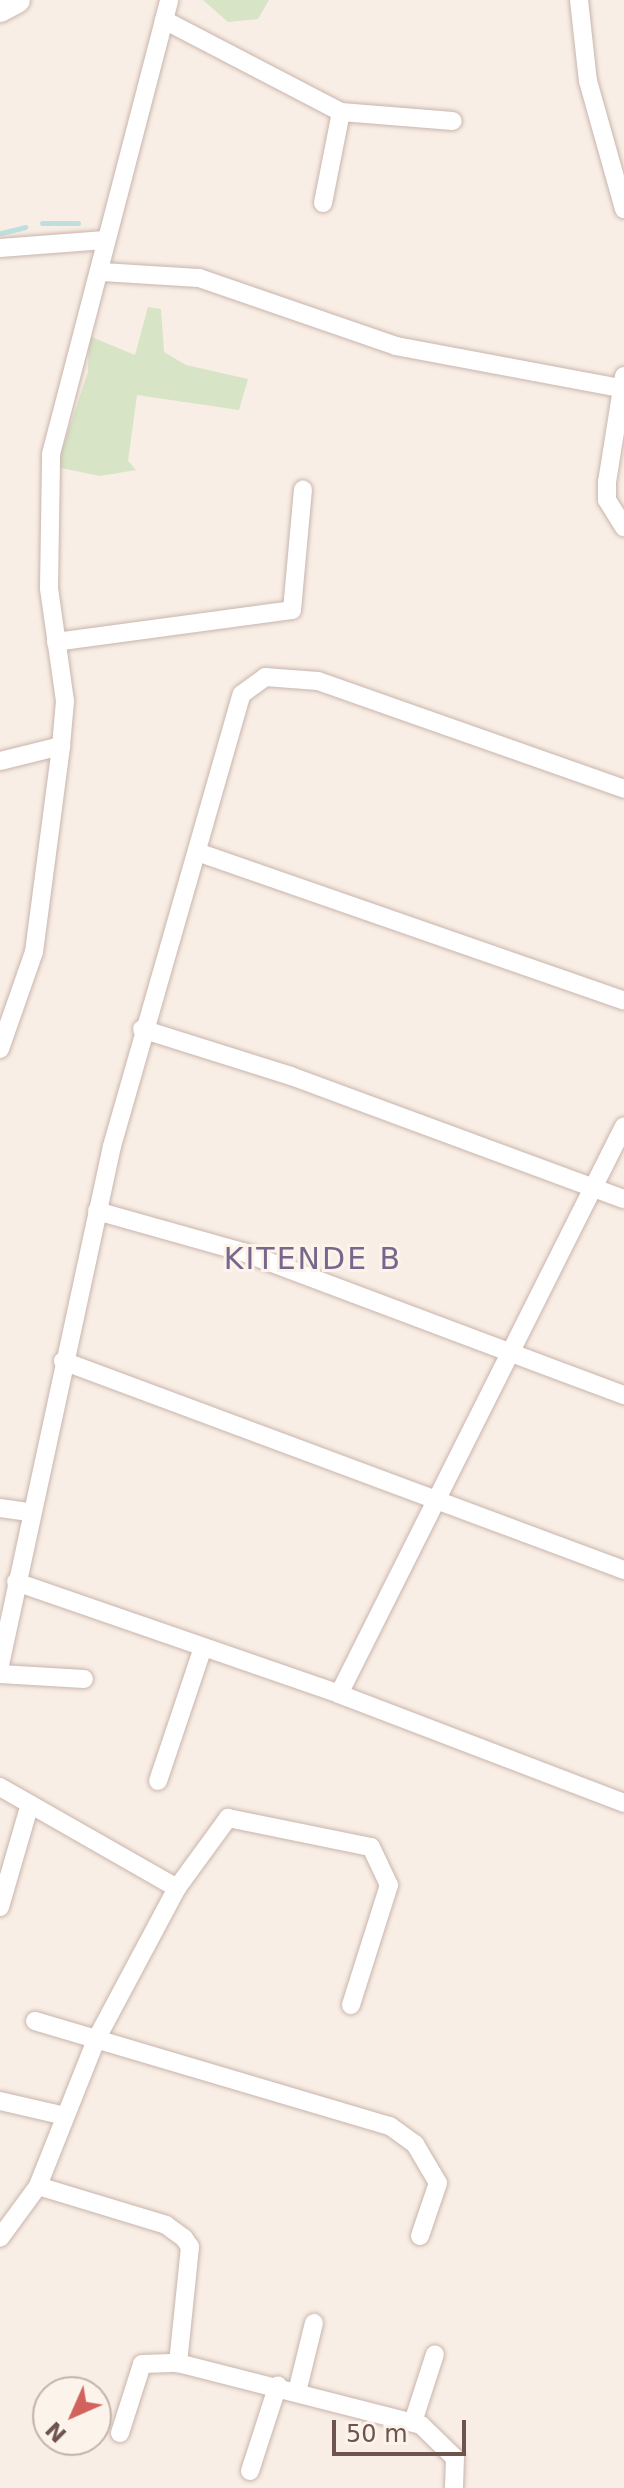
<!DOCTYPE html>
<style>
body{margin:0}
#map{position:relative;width:624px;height:2488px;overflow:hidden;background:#f9eee5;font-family:"DejaVu Sans",sans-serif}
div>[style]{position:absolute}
.green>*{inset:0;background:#d7e4c6}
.stream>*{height:5px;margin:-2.5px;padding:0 2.5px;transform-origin:2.5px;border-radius:2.5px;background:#bde0df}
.roads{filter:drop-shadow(0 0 2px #c8b5ad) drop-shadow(0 0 2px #c8b5ad)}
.minor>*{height:18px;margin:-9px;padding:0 9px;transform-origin:9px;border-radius:9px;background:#fff}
.secondary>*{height:26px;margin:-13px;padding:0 13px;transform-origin:13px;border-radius:13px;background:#fff}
span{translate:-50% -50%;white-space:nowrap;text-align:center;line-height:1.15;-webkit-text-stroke:6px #fcf3eb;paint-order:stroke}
.quarter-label{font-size:30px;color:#79668b;letter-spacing:2px}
.north{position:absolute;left:32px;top:2376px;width:80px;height:80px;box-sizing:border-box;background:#fcf3eb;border:2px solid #c3b3ac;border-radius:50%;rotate:225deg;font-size:22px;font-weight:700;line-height:32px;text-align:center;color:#6e544e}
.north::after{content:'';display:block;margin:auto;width:28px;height:36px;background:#d2625b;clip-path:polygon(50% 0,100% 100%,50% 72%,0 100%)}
.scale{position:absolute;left:332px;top:2420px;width:134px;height:36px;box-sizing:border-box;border:4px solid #6e544e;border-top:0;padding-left:10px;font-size:24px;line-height:28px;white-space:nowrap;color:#6e544e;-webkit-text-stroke:6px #fcf3eb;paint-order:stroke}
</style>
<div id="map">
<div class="green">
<div style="clip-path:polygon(203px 0,269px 0,258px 19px,228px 22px)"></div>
<div style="clip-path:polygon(148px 307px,161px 309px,164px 352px,186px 365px,248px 379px,239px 410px,137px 395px,128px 461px,136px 470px,100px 476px,56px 467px,88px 372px,89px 336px,135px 355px)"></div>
</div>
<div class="stream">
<div style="left:42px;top:223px;width:36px"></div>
<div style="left:1px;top:233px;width:25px;rotate:-14deg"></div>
</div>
<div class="roads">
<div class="minor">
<div style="left:579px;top:0;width:81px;rotate:83.7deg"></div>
<div style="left:588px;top:81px;width:133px;rotate:74.3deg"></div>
<div style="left:164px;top:20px;width:199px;rotate:27.5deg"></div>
<div style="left:341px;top:112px;width:112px;rotate:4.6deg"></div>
<div style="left:323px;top:203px;width:93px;rotate:-78.8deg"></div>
<div style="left:0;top:248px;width:105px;rotate:-4.4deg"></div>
<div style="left:102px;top:272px;width:97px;rotate:3.5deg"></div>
<div style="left:199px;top:278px;width:208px;rotate:19deg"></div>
<div style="left:396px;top:346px;width:229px;rotate:10.6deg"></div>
<div style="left:624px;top:376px;width:107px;rotate:99.1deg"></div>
<div style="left:607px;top:482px;width:18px;rotate:90deg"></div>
<div style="left:607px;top:500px;width:32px;rotate:58deg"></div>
<div style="left:56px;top:642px;width:238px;rotate:-7.7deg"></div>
<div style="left:292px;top:610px;width:121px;rotate:-84.8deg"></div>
<div style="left:0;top:761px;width:63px;rotate:-13.8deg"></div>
<div style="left:197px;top:852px;width:452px;rotate:19.2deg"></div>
<div style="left:142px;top:1029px;width:156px;rotate:17.5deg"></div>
<div style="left:291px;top:1076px;width:355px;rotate:20.3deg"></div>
<div style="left:0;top:1049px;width:103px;rotate:-70.7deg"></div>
<div style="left:34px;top:952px;width:208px;rotate:-82.5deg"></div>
<div style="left:61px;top:746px;width:45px;rotate:-84.9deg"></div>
<div style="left:65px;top:701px;width:114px;rotate:-98.1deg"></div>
<div style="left:49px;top:588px;width:134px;rotate:-89.1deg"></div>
<div style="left:51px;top:454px;width:469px;rotate:-75.4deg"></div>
<div style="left:97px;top:1211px;width:152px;rotate:15.7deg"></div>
<div style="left:243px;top:1252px;width:407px;rotate:20.6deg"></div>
<div style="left:63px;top:1361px;width:599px;rotate:20.43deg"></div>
<div style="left:0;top:1508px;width:28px;rotate:8deg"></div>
<div style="left:16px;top:1582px;width:342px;rotate:19.1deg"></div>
<div style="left:339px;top:1694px;width:635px;rotate:-63.35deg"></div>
<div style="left:0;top:1665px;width:531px;rotate:-77.82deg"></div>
<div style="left:112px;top:1146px;width:470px;rotate:-74deg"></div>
<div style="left:242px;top:694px;width:29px;rotate:-36deg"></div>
<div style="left:265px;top:677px;width:53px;rotate:4.3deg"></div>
<div style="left:318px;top:681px;width:324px;rotate:19.4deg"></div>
<div style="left:0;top:1674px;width:84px;rotate:3.4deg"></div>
<div style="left:339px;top:1694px;width:305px;rotate:20.9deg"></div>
<div style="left:158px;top:1781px;width:141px;rotate:-71.4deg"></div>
<div style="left:0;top:1787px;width:204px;rotate:29.7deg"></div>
<div style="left:177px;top:1888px;width:172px;rotate:118.1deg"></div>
<div style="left:96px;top:2040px;width:157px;rotate:111.7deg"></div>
<div style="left:38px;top:2186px;width:64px;rotate:126.2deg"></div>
<div style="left:177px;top:1888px;width:87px;rotate:-53.9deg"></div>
<div style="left:228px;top:1818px;width:146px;rotate:11.5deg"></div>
<div style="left:371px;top:1847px;width:42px;rotate:64.7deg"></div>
<div style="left:389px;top:1885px;width:126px;rotate:107.6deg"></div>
<div style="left:0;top:1907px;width:107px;rotate:-73.8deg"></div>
<div style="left:35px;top:2021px;width:370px;rotate:16.5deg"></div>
<div style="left:390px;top:2126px;width:31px;rotate:36deg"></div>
<div style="left:415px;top:2144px;width:45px;rotate:59.5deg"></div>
<div style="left:438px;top:2183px;width:56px;rotate:108.8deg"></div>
<div style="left:0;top:2101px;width:67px;rotate:13deg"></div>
<div style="left:38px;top:2186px;width:134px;rotate:16.9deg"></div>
<div style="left:166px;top:2225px;width:22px;rotate:36deg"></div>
<div style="left:184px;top:2238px;width:11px;rotate:56deg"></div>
<div style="left:190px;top:2247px;width:117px;rotate:95.9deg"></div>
<div style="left:298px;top:2388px;width:67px;rotate:-76.2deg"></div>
<div style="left:413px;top:2422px;width:71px;rotate:-72.1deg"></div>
<div style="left:120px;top:2433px;width:72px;rotate:-72.3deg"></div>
<div style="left:142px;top:2364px;width:36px;rotate:-2deg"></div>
<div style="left:178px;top:2363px;width:251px;rotate:14.3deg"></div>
<div style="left:421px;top:2425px;width:47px;rotate:44.1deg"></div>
<div style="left:455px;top:2458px;width:30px;rotate:92deg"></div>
<div style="left:250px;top:2471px;width:90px;rotate:-72deg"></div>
</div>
<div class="secondary">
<div style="left:0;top:9px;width:19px;rotate:-28deg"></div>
</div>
</div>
<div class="quarter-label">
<span style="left:313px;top:1259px">KITENDE B</span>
</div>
<div class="north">N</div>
<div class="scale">50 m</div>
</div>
